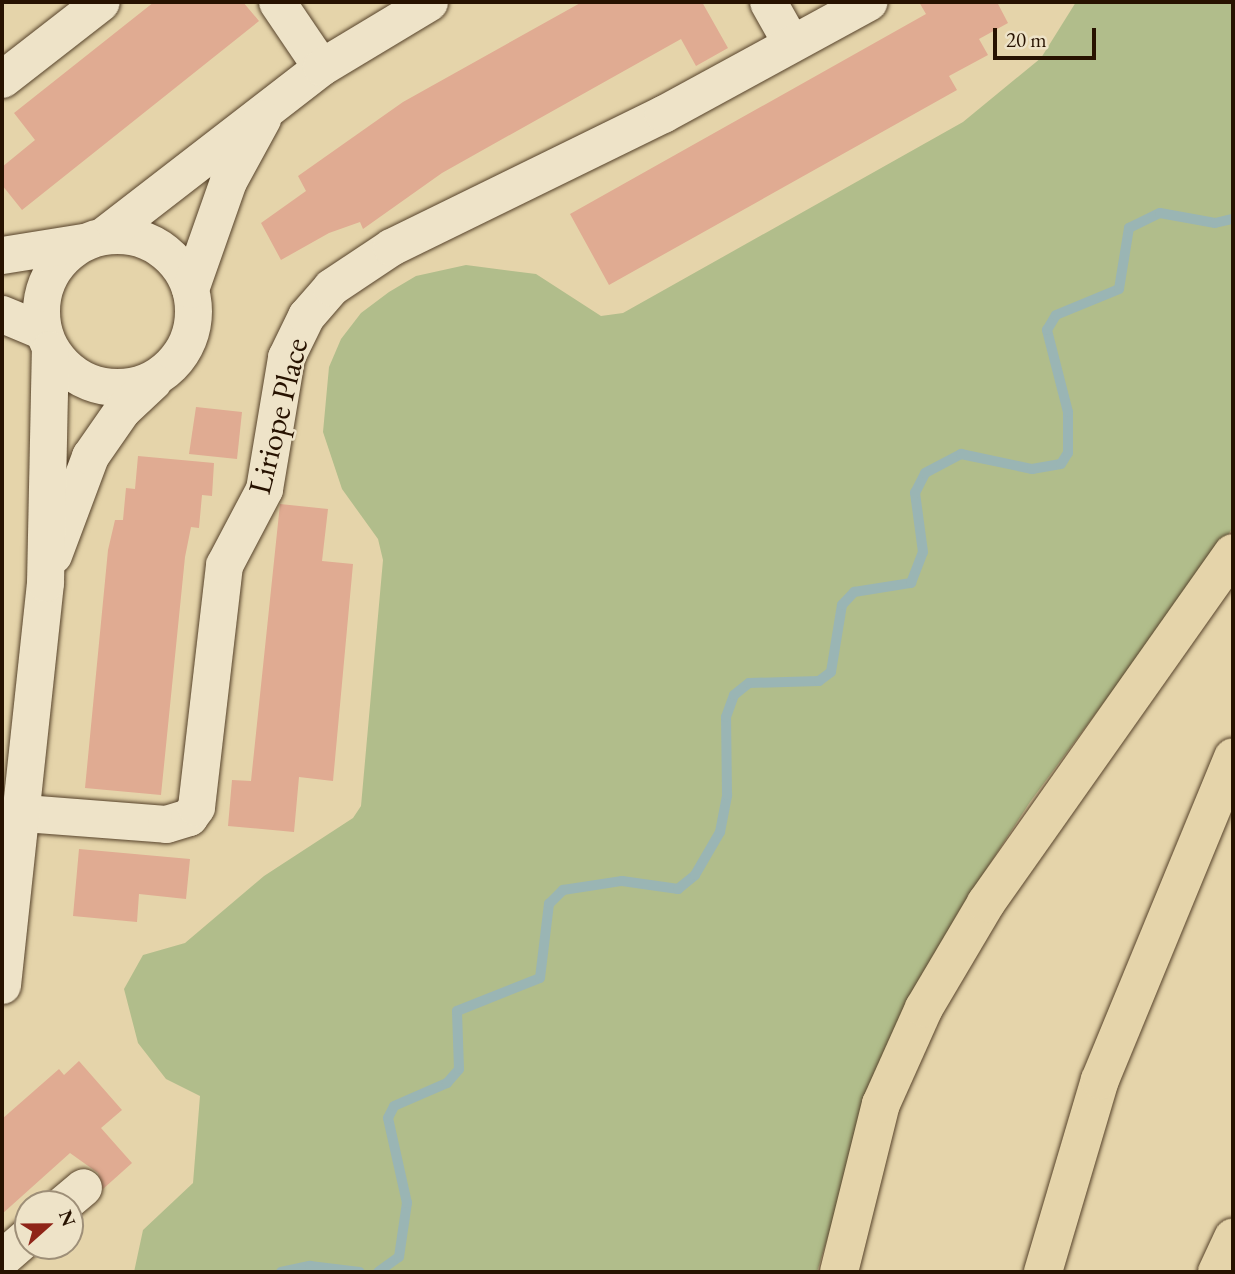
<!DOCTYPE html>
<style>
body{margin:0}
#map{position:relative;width:1235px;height:1274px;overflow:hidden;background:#e5d4aa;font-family:"EB Garamond",serif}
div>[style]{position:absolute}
.green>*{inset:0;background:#b1bd8b}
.stream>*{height:10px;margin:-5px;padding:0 5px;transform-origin:5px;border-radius:5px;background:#9ab5b4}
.building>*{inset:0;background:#e0ab92}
.roads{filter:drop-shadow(0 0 2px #56422a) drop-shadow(0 0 2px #56422a)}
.minor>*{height:37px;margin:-18.5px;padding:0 18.5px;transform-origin:18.5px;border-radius:18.5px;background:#eee3c8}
.minor>.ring{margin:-18.5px;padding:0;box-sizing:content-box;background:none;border:37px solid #eee3c8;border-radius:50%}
.motorway>*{height:38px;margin:-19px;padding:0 19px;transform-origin:19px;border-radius:19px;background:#e5d4aa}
span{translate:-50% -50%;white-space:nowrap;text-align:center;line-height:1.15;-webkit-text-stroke:5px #eee3c8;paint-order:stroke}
.street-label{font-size:32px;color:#271200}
.frame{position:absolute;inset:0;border:4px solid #271200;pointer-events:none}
.north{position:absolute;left:14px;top:1190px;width:70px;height:70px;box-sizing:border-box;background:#eee3c8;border:2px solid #9e8f78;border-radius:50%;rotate:69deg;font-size:19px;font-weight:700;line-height:28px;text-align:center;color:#271200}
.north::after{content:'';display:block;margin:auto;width:24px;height:32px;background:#8f2418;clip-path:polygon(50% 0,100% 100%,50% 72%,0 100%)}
.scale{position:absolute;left:993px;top:28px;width:103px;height:32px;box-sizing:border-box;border:4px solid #271200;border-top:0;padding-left:9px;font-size:21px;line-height:24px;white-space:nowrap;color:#271200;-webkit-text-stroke:5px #eee3c8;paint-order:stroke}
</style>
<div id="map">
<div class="green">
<div style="clip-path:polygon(1076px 2px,1233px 2px,1233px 528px,1030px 802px,957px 914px,872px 1094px,817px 1272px,134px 1272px,143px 1230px,193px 1183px,200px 1096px,166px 1079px,138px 1043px,124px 989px,143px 955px,185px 943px,264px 876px,353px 818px,361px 806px,383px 560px,378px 539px,342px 489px,323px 432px,329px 367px,341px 339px,361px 313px,389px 292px,416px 276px,466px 265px,536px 274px,601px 316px,623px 313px,963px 122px,1041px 58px)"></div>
</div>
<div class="stream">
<div style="left:281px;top:1272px;width:30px;rotate:-12deg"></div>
<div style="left:310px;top:1266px;width:50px;rotate:6.8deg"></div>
<div style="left:378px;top:1272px;width:26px;rotate:-36deg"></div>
<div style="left:399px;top:1257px;width:55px;rotate:-81.6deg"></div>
<div style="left:407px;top:1203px;width:87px;rotate:-102.6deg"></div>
<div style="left:388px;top:1118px;width:13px;rotate:-63deg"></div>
<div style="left:394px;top:1106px;width:58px;rotate:-23.5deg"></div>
<div style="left:447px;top:1083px;width:18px;rotate:-49deg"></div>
<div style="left:459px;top:1069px;width:58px;rotate:-92deg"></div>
<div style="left:457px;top:1011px;width:89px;rotate:-21.7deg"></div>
<div style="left:540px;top:978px;width:75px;rotate:-83.1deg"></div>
<div style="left:549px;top:904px;width:20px;rotate:-45deg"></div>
<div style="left:563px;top:890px;width:60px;rotate:-8.7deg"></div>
<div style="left:622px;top:881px;width:57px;rotate:8.1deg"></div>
<div style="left:678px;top:889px;width:22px;rotate:-39deg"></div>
<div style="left:695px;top:875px;width:50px;rotate:-59.8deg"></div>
<div style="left:720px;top:832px;width:38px;rotate:-79deg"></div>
<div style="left:727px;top:795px;width:78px;rotate:-90.7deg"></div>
<div style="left:726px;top:717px;width:23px;rotate:-70deg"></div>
<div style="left:734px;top:695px;width:19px;rotate:-39deg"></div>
<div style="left:749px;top:683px;width:70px;rotate:-1.6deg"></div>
<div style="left:819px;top:681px;width:15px;rotate:-37deg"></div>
<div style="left:831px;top:672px;width:68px;rotate:-80.7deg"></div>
<div style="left:842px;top:605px;width:18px;rotate:-47deg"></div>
<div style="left:854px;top:592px;width:58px;rotate:-9deg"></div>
<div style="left:911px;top:583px;width:33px;rotate:-69deg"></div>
<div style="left:923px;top:552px;width:60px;rotate:-97.7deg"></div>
<div style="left:915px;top:493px;width:22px;rotate:-63deg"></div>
<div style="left:925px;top:473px;width:41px;rotate:-27.8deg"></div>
<div style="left:961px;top:454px;width:73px;rotate:11.9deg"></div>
<div style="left:1032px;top:469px;width:29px;rotate:-10deg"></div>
<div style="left:1061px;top:464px;width:13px;rotate:-58deg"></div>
<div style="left:1068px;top:453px;width:41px;rotate:-90deg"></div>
<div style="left:1068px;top:412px;width:85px;rotate:-104.4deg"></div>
<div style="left:1047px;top:330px;width:17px;rotate:-59deg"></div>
<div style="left:1056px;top:315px;width:68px;rotate:-22.4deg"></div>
<div style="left:1119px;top:289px;width:62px;rotate:-80.7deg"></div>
<div style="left:1129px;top:228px;width:34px;rotate:-26deg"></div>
<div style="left:1160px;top:213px;width:56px;rotate:10.3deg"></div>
<div style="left:1215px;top:223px;width:18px;rotate:-13deg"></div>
</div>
<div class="building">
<div style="clip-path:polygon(154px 2px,243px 2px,259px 21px,22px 210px,2px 185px,2px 167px,35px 140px,14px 113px)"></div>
<div style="clip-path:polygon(582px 2px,702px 2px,728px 48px,696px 66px,681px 39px,442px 173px,363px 229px,360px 222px,329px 233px,281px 260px,261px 223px,306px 191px,298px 176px,403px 102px)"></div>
<div style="clip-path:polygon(919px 2px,997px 2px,1008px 23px,979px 39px,988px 55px,949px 76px,957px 90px,609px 285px,570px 214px,926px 14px)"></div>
<div style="clip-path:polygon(196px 407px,242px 412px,237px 459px,189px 454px)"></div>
<div style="clip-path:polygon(138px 456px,214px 463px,212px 496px,202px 495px,199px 528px,191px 527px,185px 557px,161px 795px,85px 788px,108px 550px,115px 520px,123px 520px,126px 488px,135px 489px)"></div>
<div style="clip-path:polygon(280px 504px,328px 509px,322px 561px,353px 564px,333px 781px,299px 777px,294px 832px,228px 826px,232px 780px,251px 781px)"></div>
<div style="clip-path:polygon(79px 849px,190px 859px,186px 899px,139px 894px,137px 922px,73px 916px)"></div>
<div style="clip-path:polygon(79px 1061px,122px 1110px,101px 1128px,132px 1163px,103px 1189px,98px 1173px,70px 1153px,2px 1214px,2px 1119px,59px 1069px,64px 1075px)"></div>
</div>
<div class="roads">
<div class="minor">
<div style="left:277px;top:2px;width:78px;rotate:55.9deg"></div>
<div style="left:768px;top:2px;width:47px;rotate:60.7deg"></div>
<div style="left:2px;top:79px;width:125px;rotate:-37.9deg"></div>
<div class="ring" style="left:41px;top:235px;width:115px;height:115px"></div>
<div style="left:104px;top:235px;width:274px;rotate:-37.7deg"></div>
<div style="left:321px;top:67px;width:126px;rotate:-31deg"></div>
<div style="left:2px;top:255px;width:82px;rotate:-9.1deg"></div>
<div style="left:190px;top:289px;width:114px;rotate:-70.6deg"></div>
<div style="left:228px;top:181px;width:71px;rotate:-61.3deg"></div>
<div style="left:2px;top:314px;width:44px;rotate:22.5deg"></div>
<div style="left:53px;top:555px;width:106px;rotate:-69.5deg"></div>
<div style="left:90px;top:456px;width:56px;rotate:-55.2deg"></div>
<div style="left:122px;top:410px;width:42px;rotate:-43.1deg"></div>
<div style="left:24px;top:813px;width:142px;rotate:4.4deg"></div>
<div style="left:166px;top:824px;width:24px;rotate:-17deg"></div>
<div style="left:189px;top:817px;width:12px;rotate:-55deg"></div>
<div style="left:196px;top:807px;width:244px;rotate:-83.4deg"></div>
<div style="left:224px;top:565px;width:86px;rotate:-62.2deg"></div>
<div style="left:264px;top:489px;width:134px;rotate:-80.5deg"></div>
<div style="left:286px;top:357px;width:46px;rotate:-64deg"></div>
<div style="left:306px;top:316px;width:38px;rotate:-49deg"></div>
<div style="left:331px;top:287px;width:72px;rotate:-33.7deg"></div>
<div style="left:391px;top:247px;width:303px;rotate:-26.1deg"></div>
<div style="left:663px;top:114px;width:234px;rotate:-28.6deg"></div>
<div style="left:2px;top:985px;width:404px;rotate:-83.9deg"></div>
<div style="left:45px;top:583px;width:234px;rotate:-88.8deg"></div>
<div style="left:63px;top:1204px;width:26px;rotate:-40deg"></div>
<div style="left:2px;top:1258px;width:35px;rotate:-41deg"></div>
</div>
<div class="motorway">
<div style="left:839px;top:1272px;width:173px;rotate:-76deg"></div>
<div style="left:881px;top:1104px;width:105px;rotate:-65.9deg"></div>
<div style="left:924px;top:1008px;width:122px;rotate:-59.4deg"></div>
<div style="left:986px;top:903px;width:428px;rotate:-54.8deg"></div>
<div style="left:1043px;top:1272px;width:200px;rotate:-73.5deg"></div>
<div style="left:1100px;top:1080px;width:349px;rotate:-67.6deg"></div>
<div style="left:1217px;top:1272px;width:38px;rotate:-65deg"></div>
</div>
</div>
<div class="street-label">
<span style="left:278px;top:416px;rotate:-76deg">Liriope Place</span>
</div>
<div class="frame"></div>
<div class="north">N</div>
<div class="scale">20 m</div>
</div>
